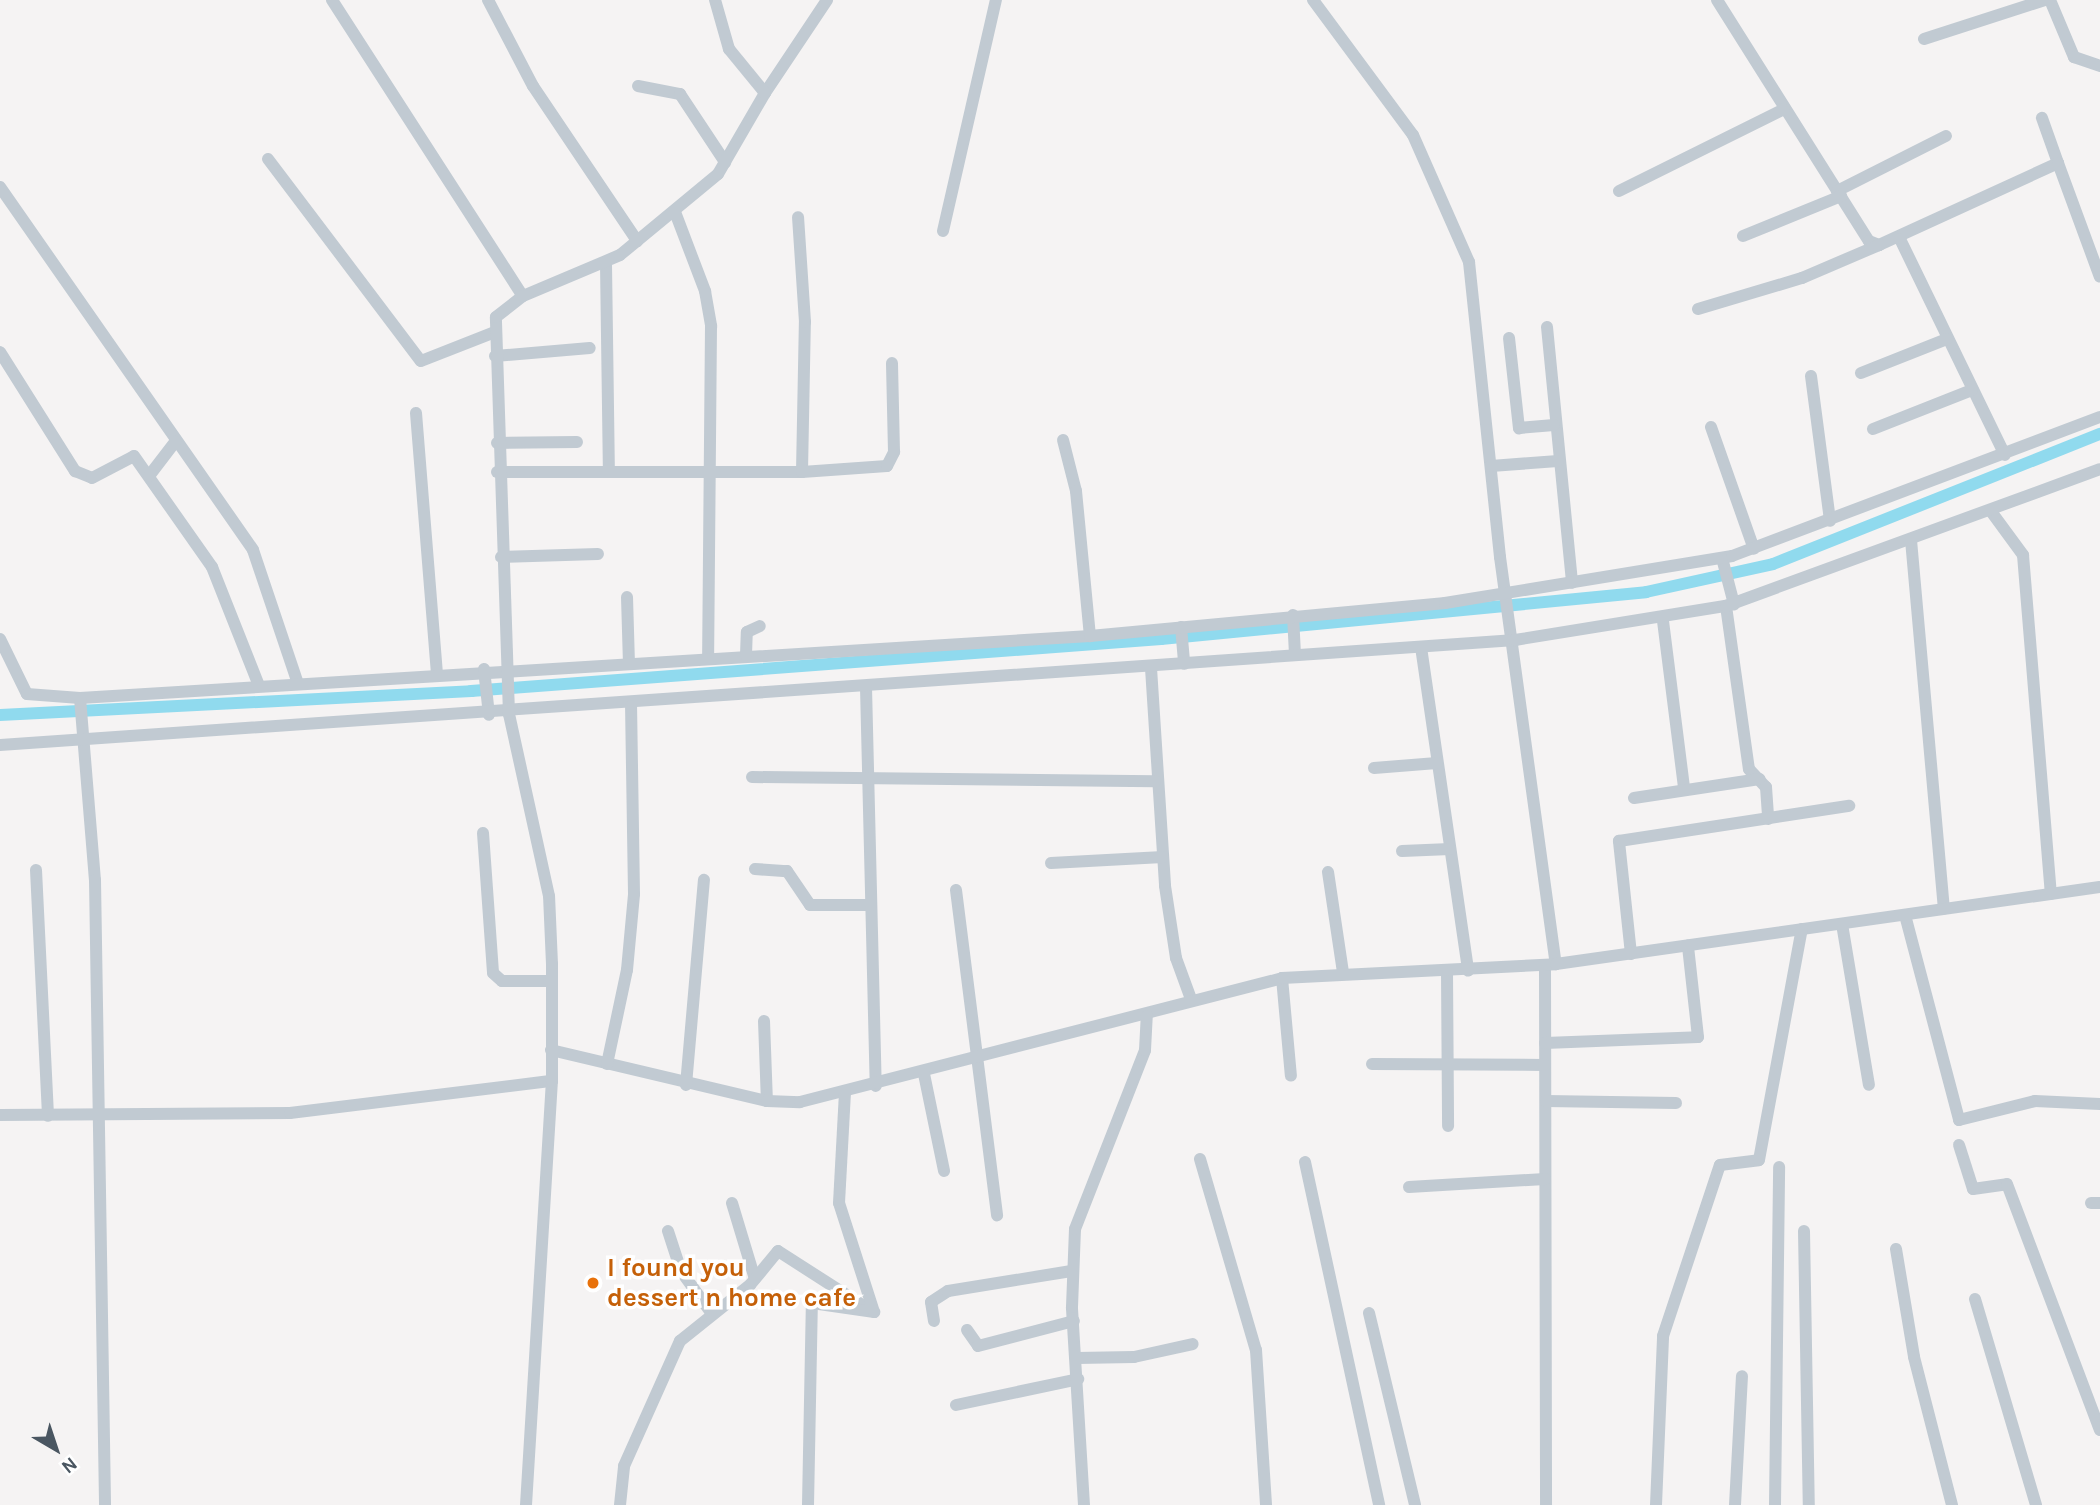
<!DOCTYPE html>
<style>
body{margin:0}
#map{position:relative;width:2100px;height:1505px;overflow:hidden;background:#f5f3f3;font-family:Karla,sans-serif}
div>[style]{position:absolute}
.canal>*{height:12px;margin:-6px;padding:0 6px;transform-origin:6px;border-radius:6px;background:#90daee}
.minor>*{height:12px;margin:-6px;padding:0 6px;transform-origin:6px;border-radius:6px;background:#c1cad2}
.dots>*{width:19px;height:19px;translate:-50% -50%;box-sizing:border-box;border:4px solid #fff;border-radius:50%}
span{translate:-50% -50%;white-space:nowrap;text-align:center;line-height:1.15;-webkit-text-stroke:7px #fff;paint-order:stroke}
.food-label{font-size:26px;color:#c56008;font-weight:700}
.left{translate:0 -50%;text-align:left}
.north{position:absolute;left:21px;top:1414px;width:70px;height:70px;-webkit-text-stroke:5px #fff;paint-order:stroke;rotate:141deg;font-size:19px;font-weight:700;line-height:28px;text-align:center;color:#4a5661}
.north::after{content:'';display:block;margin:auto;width:24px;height:32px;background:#4a5661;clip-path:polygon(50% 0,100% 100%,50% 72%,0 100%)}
</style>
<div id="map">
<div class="canal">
<div style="left:0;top:715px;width:472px;rotate:-2.9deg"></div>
<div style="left:471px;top:691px;width:692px;rotate:-4.31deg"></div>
<div style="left:1161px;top:639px;width:487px;rotate:-5.5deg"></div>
<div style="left:1646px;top:592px;width:130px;rotate:-12.4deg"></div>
<div style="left:1773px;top:564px;width:352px;rotate:-21.7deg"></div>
</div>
<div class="minor">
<div style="left:332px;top:0;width:352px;rotate:57.2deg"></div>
<div style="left:488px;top:0;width:97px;rotate:62.4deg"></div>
<div style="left:533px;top:86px;width:187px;rotate:56.1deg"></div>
<div style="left:1313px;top:0;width:168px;rotate:53.5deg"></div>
<div style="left:1413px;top:135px;width:139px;rotate:66.2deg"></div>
<div style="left:1469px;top:262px;width:297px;rotate:84deg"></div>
<div style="left:1500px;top:557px;width:411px;rotate:82.2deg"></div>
<div style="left:1717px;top:0;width:285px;rotate:57.8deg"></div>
<div style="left:1869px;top:241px;width:11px;rotate:22deg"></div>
<div style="left:1879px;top:245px;width:197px;rotate:-24.6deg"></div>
<div style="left:2058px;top:163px;width:48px;rotate:-109.6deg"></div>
<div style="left:2050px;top:0;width:62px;rotate:67.2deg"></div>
<div style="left:2074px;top:57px;width:28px;rotate:19deg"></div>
<div style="left:1924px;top:39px;width:127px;rotate:-17.9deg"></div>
<div style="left:638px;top:86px;width:43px;rotate:10.8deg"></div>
<div style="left:680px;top:94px;width:82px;rotate:56.5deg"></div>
<div style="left:765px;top:93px;width:112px;rotate:-56.3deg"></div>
<div style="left:268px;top:159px;width:253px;rotate:52.9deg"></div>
<div style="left:421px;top:361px;width:79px;rotate:-21.4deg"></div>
<div style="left:2058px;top:163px;width:121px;rotate:69.8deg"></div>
<div style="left:0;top:187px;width:442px;rotate:55.1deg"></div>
<div style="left:253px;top:550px;width:141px;rotate:71.4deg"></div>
<div style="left:1619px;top:191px;width:184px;rotate:-26.4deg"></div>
<div style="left:1837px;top:191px;width:122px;rotate:-26.8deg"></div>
<div style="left:675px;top:212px;width:85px;rotate:69.2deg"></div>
<div style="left:705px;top:291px;width:36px;rotate:80deg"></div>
<div style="left:711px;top:326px;width:332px;rotate:90.5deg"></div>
<div style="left:943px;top:231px;width:237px;rotate:-77.1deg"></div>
<div style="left:1743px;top:236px;width:106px;rotate:-22.2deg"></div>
<div style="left:1900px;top:239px;width:240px;rotate:64.1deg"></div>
<div style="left:606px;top:264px;width:206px;rotate:89.2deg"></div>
<div style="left:1698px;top:309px;width:109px;rotate:-16.6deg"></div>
<div style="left:1802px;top:278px;width:84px;rotate:-23.2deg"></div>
<div style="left:1547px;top:327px;width:257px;rotate:84.4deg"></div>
<div style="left:1509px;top:338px;width:91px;rotate:83.7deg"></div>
<div style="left:1519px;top:428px;width:35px;rotate:-5deg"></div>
<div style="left:0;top:352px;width:141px;rotate:57.8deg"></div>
<div style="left:75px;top:471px;width:18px;rotate:22deg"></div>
<div style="left:92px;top:478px;width:47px;rotate:-27.6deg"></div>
<div style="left:134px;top:456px;width:136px;rotate:54.9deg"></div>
<div style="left:212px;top:567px;width:128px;rotate:68.4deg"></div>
<div style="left:495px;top:356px;width:95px;rotate:-4.8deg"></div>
<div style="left:1861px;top:373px;width:92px;rotate:-21.6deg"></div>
<div style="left:1811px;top:376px;width:146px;rotate:82.5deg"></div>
<div style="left:416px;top:413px;width:263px;rotate:85.4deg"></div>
<div style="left:1711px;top:427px;width:129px;rotate:70.6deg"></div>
<div style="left:1873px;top:429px;width:106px;rotate:-21.5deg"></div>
<div style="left:1063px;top:440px;width:53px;rotate:75.7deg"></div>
<div style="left:1076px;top:491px;width:146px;rotate:84.5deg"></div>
<div style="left:497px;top:443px;width:80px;rotate:-0.7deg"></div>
<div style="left:1491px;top:466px;width:67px;rotate:-4.3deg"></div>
<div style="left:497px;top:472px;width:305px"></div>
<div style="left:802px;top:472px;width:150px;rotate:-88.9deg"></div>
<div style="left:805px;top:322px;width:105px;rotate:-93.8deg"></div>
<div style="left:802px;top:472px;width:85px;rotate:-4deg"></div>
<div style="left:887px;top:466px;width:16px;rotate:-63deg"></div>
<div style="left:894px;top:452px;width:89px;rotate:-91.3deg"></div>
<div style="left:149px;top:476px;width:43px;rotate:-52.6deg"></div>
<div style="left:1990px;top:510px;width:56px;rotate:53.7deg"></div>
<div style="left:2023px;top:555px;width:340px;rotate:85.3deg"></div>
<div style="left:1911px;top:540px;width:370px;rotate:84.9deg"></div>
<div style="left:501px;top:557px;width:97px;rotate:-1.8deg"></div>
<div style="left:1722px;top:558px;width:48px;rotate:75.4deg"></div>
<div style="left:627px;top:597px;width:67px;rotate:88.3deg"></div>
<div style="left:1726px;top:606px;width:165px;rotate:82deg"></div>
<div style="left:1749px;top:769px;width:25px;rotate:47deg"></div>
<div style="left:1766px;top:787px;width:32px;rotate:86deg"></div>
<div style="left:1293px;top:615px;width:40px;rotate:87.1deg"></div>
<div style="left:1663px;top:621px;width:168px;rotate:82.8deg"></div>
<div style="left:1181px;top:627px;width:37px;rotate:85deg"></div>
<div style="left:0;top:639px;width:61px;rotate:63.9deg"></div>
<div style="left:27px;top:694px;width:53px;rotate:4.3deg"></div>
<div style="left:80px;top:698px;width:1012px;rotate:-3.51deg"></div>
<div style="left:1090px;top:636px;width:357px;rotate:-5.3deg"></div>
<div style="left:1445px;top:603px;width:291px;rotate:-9.3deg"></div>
<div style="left:1732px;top:556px;width:393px;rotate:-20.7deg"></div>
<div style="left:1421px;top:647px;width:327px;rotate:81.7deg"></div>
<div style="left:746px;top:655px;width:23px;rotate:-88deg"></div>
<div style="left:747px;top:632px;width:14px;rotate:-25deg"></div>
<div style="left:1151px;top:668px;width:218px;rotate:86.3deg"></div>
<div style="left:1165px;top:886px;width:73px;rotate:81.3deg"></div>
<div style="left:1176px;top:958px;width:44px;rotate:69.9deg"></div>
<div style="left:484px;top:669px;width:46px;rotate:83.8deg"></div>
<div style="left:866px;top:687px;width:399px;rotate:88.6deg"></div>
<div style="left:80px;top:698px;width:183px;rotate:85.3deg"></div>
<div style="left:95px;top:880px;width:625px;rotate:89.08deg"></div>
<div style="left:0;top:745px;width:1519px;rotate:-3.96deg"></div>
<div style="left:1515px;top:640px;width:214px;rotate:-9.2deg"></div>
<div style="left:1726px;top:606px;width:398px;rotate:-20.1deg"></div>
<div style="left:1374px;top:768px;width:63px;rotate:-4.5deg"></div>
<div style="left:752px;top:777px;width:403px;rotate:0.6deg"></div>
<div style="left:1634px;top:798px;width:127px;rotate:-8.6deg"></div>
<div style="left:483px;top:833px;width:140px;rotate:85.9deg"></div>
<div style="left:493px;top:973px;width:12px;rotate:42deg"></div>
<div style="left:502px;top:981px;width:50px"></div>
<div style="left:1402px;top:851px;width:48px;rotate:-2.4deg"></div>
<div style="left:1051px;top:863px;width:112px;rotate:-3.1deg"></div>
<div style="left:755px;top:869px;width:32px;rotate:4deg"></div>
<div style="left:787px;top:871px;width:41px;rotate:55.9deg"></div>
<div style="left:810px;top:905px;width:61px"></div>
<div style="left:36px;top:870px;width:246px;rotate:87.2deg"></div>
<div style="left:1328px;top:872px;width:101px;rotate:81.5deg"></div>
<div style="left:956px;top:890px;width:328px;rotate:82.8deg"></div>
<div style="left:1905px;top:915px;width:212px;rotate:75.2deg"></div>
<div style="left:1959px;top:1120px;width:78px;rotate:-14deg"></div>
<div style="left:2035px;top:1101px;width:65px;rotate:2.6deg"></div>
<div style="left:1842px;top:924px;width:163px;rotate:80.5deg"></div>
<div style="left:1631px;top:954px;width:114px;rotate:-96.1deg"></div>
<div style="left:1619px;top:841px;width:233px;rotate:-8.7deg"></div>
<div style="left:1545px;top:965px;width:540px;rotate:89.89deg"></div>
<div style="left:1447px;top:972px;width:154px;rotate:89.6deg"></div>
<div style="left:1282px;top:978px;width:98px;rotate:84.8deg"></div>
<div style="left:764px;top:1021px;width:80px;rotate:87.9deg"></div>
<div style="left:1545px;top:1043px;width:153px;rotate:-2.2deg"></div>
<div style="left:1698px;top:1037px;width:92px;rotate:-96.3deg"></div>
<div style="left:551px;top:1050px;width:222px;rotate:13.3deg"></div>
<div style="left:767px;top:1101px;width:33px;rotate:2deg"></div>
<div style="left:800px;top:1102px;width:498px;rotate:-14.4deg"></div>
<div style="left:1282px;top:978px;width:274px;rotate:-2.9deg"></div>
<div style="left:1556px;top:964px;width:549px;rotate:-8.06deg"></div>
<div style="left:607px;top:1064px;width:96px;rotate:-78deg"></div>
<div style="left:627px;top:970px;width:76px;rotate:-84.7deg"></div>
<div style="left:634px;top:894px;width:188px;rotate:-90.9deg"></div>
<div style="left:1372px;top:1064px;width:173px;rotate:0.3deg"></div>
<div style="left:924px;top:1074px;width:99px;rotate:78.3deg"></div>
<div style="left:686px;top:1085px;width:206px;rotate:-85deg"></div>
<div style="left:1546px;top:1101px;width:130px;rotate:0.9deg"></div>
<div style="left:0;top:1115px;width:290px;rotate:-0.4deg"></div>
<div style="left:290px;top:1113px;width:264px;rotate:-7deg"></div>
<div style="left:1959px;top:1145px;width:46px;rotate:72.3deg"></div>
<div style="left:1973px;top:1189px;width:34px;rotate:-8deg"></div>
<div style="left:2007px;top:1184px;width:263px;rotate:69.3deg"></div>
<div style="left:1200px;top:1159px;width:199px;rotate:73.7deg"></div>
<div style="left:1256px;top:1350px;width:155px;rotate:86.3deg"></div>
<div style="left:1305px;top:1162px;width:351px;rotate:77.8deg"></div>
<div style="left:1409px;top:1187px;width:136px;rotate:-3.4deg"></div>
<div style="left:732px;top:1203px;width:79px;rotate:73.2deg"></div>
<div style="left:2091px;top:1203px;width:9px"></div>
<div style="left:668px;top:1231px;width:42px;rotate:72deg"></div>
<div style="left:681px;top:1271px;width:49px;rotate:54.1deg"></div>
<div style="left:1804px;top:1231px;width:274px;rotate:89deg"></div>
<div style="left:1896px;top:1249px;width:109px;rotate:80.5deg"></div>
<div style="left:1914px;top:1357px;width:153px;rotate:75.6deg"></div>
<div style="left:1975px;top:1299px;width:215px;rotate:73.5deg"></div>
<div style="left:1369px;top:1313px;width:197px;rotate:76.5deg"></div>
<div style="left:934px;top:1321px;width:19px;rotate:-99deg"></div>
<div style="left:931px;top:1302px;width:20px;rotate:-33deg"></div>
<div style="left:948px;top:1291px;width:125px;rotate:-9.2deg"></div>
<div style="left:967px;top:1330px;width:19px;rotate:55deg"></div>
<div style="left:978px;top:1346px;width:99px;rotate:-14.6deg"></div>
<div style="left:1077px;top:1358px;width:57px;rotate:-1deg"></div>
<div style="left:1134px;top:1357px;width:60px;rotate:-12.4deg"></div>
<div style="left:956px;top:1405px;width:125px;rotate:-12deg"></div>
<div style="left:526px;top:1505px;width:425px;rotate:-86.5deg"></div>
<div style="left:552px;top:1081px;width:117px;rotate:-90deg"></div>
<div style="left:552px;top:964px;width:68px;rotate:-92.5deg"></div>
<div style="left:549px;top:896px;width:186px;rotate:-102.4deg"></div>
<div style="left:509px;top:714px;width:397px;rotate:-91.9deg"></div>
<div style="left:496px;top:317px;width:34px;rotate:-38deg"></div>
<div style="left:523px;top:296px;width:105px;rotate:-22.9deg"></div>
<div style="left:620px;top:255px;width:127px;rotate:-39.6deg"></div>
<div style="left:718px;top:174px;width:94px;rotate:-59.9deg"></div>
<div style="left:765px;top:93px;width:57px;rotate:-129.3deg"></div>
<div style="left:729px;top:49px;width:51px;rotate:-105.9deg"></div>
<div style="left:620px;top:1505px;width:39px;rotate:-84deg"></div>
<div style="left:624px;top:1466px;width:137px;rotate:-65.9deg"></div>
<div style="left:680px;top:1341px;width:90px;rotate:-38.7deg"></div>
<div style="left:750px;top:1285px;width:44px;rotate:-50.5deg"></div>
<div style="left:778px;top:1251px;width:109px;rotate:32.7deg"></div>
<div style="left:808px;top:1505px;width:202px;rotate:-88.9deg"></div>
<div style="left:812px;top:1303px;width:63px;rotate:8.3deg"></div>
<div style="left:874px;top:1312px;width:114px;rotate:-107.8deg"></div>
<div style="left:839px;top:1203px;width:110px;rotate:-86.9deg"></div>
<div style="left:1084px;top:1505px;width:198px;rotate:-93.5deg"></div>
<div style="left:1072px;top:1307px;width:78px;rotate:-87.8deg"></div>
<div style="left:1075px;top:1229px;width:192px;rotate:-68.6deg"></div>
<div style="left:1145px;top:1050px;width:34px;rotate:-87deg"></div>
<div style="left:1656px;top:1505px;width:169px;rotate:-87.6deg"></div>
<div style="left:1663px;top:1336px;width:180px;rotate:-71.6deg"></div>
<div style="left:1720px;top:1165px;width:39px;rotate:-7deg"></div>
<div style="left:1759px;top:1160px;width:235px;rotate:-79.5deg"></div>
<div style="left:1735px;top:1505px;width:129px;rotate:-86.9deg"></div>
<div style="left:1775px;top:1505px;width:338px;rotate:-89.3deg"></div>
</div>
<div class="dots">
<div style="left:593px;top:1283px;background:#e8710a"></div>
</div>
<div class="food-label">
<span class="left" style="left:607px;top:1283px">I found you<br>dessert n home cafe</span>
</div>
<div class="north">N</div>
</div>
